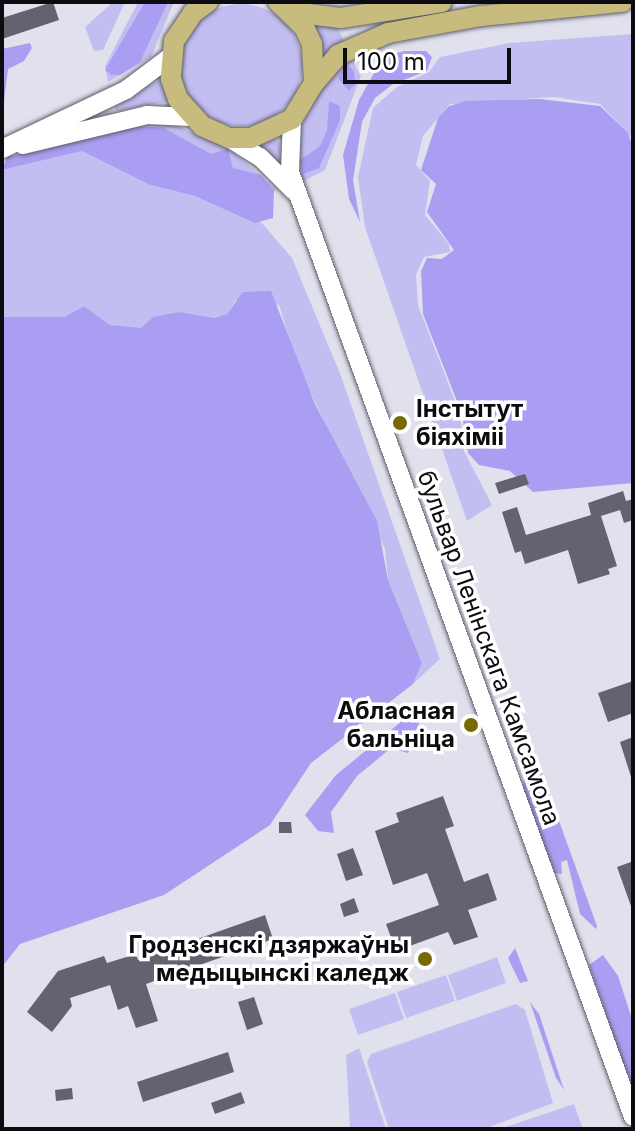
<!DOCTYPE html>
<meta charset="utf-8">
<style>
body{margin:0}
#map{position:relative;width:635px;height:1131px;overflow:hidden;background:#e1e1ee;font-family:Inter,sans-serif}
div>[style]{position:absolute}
.green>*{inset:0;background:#c3bef2}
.round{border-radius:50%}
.forest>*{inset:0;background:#a99ef2}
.building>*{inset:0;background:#63626e}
.roads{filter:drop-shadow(0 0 2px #5d5c68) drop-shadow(0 0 2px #5d5c68)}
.secondary>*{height:18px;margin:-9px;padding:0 9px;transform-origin:9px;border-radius:9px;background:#fff}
.primary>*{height:20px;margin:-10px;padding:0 10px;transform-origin:10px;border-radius:10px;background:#c7bc7e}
.dots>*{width:22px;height:22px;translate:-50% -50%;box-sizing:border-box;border:4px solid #fff;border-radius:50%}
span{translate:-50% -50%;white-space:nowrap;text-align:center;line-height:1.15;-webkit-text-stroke:7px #fff;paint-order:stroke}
.poi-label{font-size:24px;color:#0c0c10;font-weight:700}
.left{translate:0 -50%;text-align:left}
.right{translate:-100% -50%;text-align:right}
.street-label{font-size:24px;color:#0c0c10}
.frame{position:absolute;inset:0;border:4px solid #0c0c10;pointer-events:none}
.scale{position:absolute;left:343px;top:48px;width:168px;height:36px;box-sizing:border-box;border:4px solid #0c0c10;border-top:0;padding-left:10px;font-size:24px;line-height:28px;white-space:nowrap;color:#0c0c10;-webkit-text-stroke:6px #fff;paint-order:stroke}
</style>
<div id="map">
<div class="green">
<div style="clip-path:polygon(113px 2px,125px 2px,103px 50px,94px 51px,85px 27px)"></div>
<div style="clip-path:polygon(138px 2px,174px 2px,151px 57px,108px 82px,105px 66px)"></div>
<div class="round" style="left:180px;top:4px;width:122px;height:122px"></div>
<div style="clip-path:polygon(336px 24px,344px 41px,324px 54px,314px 25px)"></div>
<div style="clip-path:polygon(633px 34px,633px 139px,600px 104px,554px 97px,450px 104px,423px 136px,416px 165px,430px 181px,425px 215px,449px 244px,450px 252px,424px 257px,416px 275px,418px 305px,460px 414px,464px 451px,492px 505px,467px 521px,365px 227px,358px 177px,373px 108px,397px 87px,429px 72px,440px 57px,509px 43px)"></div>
<div style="clip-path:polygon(350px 56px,361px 76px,325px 170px,300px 183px,299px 130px,328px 76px)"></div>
<div style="clip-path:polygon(162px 79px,170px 101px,116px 111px,114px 103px)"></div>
<div style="clip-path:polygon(163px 119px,231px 150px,277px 190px,252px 196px,122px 127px)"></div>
<div style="clip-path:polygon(276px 139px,279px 141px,283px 169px,252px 147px)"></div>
<div style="clip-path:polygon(82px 151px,150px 185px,195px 196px,261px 222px,292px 258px,341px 376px,440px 659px,413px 684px,422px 663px,388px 580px,385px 549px,297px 364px,279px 305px,236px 300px,227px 314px,214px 318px,153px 317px,141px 328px,125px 329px,110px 325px,84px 306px,64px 317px,2px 317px,2px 170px)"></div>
<div style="clip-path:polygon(497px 957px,506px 983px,457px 1001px,448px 975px)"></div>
<div style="clip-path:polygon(446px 975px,455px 1001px,406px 1018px,397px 992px)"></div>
<div style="clip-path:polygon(395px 993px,404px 1019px,358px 1035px,349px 1009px)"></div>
<div style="clip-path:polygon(516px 1004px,525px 1010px,553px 1103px,484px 1129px,389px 1129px,367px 1062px,371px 1054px)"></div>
<div style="clip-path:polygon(359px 1048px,386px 1129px,350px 1129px,346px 1055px)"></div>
<div style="clip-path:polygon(574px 1104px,583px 1129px,500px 1129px)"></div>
</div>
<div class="forest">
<div style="clip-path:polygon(145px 2px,168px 2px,140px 62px,120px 75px,111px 75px,105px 70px)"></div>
<div style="clip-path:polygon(30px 43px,32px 48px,24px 61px,8px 69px,2px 118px,2px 49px)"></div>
<div style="clip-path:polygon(404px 51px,426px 51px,432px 57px,427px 71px,393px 84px,375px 98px,362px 122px,353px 180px,360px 222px,349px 199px,343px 155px,359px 100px,383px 57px)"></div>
<div style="clip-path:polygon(346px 63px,354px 71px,355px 84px,349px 91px,338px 78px)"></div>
<div style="clip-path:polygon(540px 99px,600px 106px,628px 133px,633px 147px,633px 483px,533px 492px,510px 471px,479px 465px,468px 453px,462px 414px,423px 314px,421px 271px,427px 258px,442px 259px,454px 250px,427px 212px,436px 184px,421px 170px,438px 118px,449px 106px,466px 101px)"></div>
<div style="clip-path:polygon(329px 101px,340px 106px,340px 120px,319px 168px,303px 174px,299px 161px,320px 146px,327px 131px)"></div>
<div style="clip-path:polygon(139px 126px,164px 128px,211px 154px,228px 149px,233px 168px,261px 175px,274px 191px,273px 218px,255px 223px,195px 196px,150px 185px,82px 151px,2px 170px,7px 157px)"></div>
<div style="clip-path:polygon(271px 291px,315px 404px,377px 521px,388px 580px,422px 663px,413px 684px,311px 763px,270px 825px,164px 895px,20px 944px,2px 967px,2px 317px,64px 317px,84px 306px,110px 325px,141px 328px,153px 317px,179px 312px,214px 318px,227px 314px,243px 292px)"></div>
<div style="clip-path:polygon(419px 707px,422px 715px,408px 753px,391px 748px,357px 776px,331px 812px,334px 833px,318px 831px,305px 815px,336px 775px)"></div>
<div style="clip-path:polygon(537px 760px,597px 926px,596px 929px,580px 914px,567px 860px,561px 862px,562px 874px,555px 873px,523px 793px,524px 774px)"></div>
<div style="clip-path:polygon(515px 948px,528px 981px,520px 983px,508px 958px)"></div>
<div style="clip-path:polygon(603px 955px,618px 976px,633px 1022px,633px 1095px,589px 965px)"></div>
<div style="clip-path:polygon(530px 1002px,539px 1014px,564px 1090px,556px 1078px)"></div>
</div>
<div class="building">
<div style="clip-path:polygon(53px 2px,59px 20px,2px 39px,2px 18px)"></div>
<div style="clip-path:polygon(525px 474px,529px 484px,499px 494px,495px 483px)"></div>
<div style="clip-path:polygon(623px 491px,626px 501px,633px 499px,633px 520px,624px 523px,620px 510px,601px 516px,617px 566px,608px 569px,610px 574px,578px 584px,568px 550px,525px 564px,521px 551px,515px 553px,502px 512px,517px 507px,526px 535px,591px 515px,588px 503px)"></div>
<div style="clip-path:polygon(633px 681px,633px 713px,608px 722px,598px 693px)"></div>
<div style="clip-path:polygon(633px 737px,633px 777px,631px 777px,620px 742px)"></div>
<div style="clip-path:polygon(443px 796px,454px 826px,445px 829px,464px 882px,488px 873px,497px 900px,468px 910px,478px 937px,454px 945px,448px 932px,396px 951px,386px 924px,439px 905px,427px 873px,393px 885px,375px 831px,399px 822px,396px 813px)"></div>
<div style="clip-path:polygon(279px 822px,291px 822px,292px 833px,279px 833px)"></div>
<div style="clip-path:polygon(353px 848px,363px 875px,346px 881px,337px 854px)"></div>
<div style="clip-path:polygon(631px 862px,633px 867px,632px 909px,617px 867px)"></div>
<div style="clip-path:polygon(354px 898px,359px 912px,344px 917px,340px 904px)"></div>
<div style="clip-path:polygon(265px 915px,273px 939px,146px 984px,158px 1021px,136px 1028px,128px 1006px,118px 1010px,110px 985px,70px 998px,72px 1006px,52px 1032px,27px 1012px,58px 971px,104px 956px,107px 963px,136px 954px,138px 960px)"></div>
<div style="clip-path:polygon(254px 997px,263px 1024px,247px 1030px,238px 1002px)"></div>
<div style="clip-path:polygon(228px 1052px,234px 1072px,143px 1102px,137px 1082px)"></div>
<div style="clip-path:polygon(72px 1088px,73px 1099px,56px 1101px,55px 1090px)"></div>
<div style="clip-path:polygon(241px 1092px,245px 1103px,215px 1114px,211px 1103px)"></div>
</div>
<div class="roads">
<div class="secondary">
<div style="left:292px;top:119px;width:53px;rotate:92.2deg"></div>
<div style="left:290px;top:172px;width:1005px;rotate:70.05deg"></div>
<div style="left:229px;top:138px;width:36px;rotate:32deg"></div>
<div style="left:260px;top:157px;width:48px;rotate:45deg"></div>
<div style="left:23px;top:145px;width:128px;rotate:-13.6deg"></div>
<div style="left:147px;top:115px;width:44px;rotate:2.6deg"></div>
<div style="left:2px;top:149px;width:137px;rotate:-25.4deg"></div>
<div style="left:126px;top:90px;width:55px;rotate:-36.9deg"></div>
</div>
<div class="primary">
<div style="left:208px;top:2px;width:19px;rotate:144deg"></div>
<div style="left:193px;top:13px;width:34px;rotate:124deg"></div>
<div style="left:174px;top:41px;width:38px;rotate:95deg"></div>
<div style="left:171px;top:79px;width:21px;rotate:71deg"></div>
<div style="left:178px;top:99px;width:36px;rotate:48deg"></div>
<div style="left:202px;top:126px;width:30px;rotate:24deg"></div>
<div style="left:229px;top:138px;width:22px"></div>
<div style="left:251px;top:138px;width:45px;rotate:-24.9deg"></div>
<div style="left:292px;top:119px;width:42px;rotate:-58.6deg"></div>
<div style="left:314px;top:83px;width:39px;rotate:-93deg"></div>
<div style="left:312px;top:44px;width:19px;rotate:-115deg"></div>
<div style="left:304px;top:27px;width:36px;rotate:-136deg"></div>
<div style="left:292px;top:12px;width:49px;rotate:7deg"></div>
<div style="left:341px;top:18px;width:102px;rotate:-9deg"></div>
<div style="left:314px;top:83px;width:37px;rotate:-49deg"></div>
<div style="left:338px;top:55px;width:55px;rotate:-23.7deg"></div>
<div style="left:388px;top:33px;width:95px;rotate:-10.4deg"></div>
<div style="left:481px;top:16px;width:142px;rotate:-5.7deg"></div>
</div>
</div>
<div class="dots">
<div style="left:400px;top:423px;background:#786900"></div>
<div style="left:471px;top:725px;background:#786900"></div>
<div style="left:425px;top:959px;background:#786900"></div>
</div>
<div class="poi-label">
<span class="left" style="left:416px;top:423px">Інстытут<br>біяхіміі</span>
<span class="right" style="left:455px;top:725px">Абласная<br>бальніца</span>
<span class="right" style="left:409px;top:959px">Гродзенскі дзяржаўны<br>медыцынскі каледж</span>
</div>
<div class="street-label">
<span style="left:489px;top:648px;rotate:70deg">бульвар Ленінскага Камсамола</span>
</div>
<div class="frame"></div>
<div class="scale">100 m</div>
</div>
